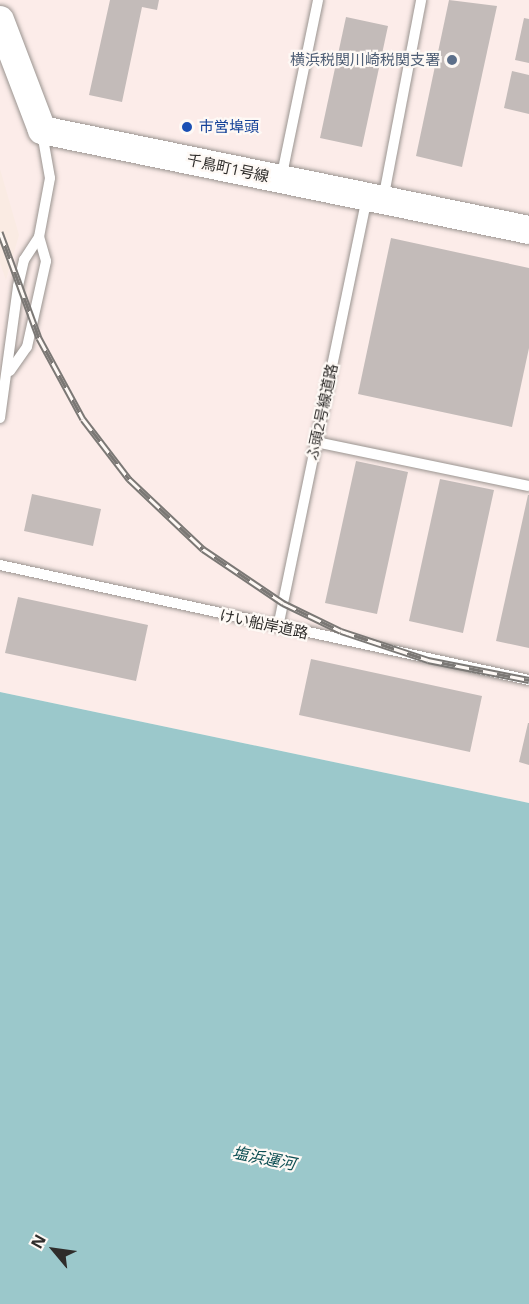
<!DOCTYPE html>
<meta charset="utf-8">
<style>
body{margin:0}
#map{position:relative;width:529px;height:1304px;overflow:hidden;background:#fef9f5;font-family:"Open Sans","Noto Sans JP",sans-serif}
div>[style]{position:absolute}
.industrial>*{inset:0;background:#fcece9}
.built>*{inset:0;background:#faebe3}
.water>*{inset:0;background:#9bc8cb}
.building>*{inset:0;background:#c3bbb9}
.roads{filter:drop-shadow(0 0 2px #9a9490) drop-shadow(0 0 2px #9a9490)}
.lane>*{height:10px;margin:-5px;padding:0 5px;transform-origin:5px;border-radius:5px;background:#fff}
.secondary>*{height:28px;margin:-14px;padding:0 14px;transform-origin:14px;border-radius:14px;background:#fff}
.rail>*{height:7px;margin-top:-3.5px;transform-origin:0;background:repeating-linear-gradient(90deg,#fef9f5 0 14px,#7b7875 0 28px);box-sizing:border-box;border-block:2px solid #7b7875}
.dots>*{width:16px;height:16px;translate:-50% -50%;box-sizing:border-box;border:3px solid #fef9f5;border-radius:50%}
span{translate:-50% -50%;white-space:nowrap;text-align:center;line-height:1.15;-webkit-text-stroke:4.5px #fef9f5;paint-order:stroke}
.service-label{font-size:15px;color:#4e5e75}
.right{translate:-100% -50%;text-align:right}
.transit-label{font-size:15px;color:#164399}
.left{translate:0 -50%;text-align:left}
.street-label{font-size:15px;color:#2f2d2b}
.water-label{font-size:16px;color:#0e4f53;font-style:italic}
.north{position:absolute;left:24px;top:1220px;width:60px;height:60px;-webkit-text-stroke:4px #fef9f5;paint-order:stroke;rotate:299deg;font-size:16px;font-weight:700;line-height:24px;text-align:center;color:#2f2d2b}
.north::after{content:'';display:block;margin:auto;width:21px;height:27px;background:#2f2d2b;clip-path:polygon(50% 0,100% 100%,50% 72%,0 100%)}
</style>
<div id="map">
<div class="industrial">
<div style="clip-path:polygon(0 0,529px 0,529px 803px,0 692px)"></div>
</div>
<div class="built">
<div style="clip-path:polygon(0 169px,19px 235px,6px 280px,0 263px)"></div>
</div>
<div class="water">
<div style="clip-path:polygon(0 692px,529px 803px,529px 1304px,0 1304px)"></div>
</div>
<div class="building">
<div style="clip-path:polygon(110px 0,159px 0,157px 10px,142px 7px,122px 102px,89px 95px)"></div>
<div style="clip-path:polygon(449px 0,497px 6px,462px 167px,416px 156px)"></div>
<div style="clip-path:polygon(346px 17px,388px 26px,362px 147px,320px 138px)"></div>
<div style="clip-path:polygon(524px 18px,529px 19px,529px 63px,515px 60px)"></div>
<div style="clip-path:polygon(512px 71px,529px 75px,529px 114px,504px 108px)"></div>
<div style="clip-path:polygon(391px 238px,529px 268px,529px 348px,512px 427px,358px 394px)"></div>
<div style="clip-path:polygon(356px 461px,408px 472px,377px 614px,325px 603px)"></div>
<div style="clip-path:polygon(440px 479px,494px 490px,463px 633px,409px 621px)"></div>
<div style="clip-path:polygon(32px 494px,101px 509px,93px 546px,24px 531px)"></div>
<div style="clip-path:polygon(528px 495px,529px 495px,529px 648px,496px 641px)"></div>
<div style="clip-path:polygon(18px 597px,148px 625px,136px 681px,5px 653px)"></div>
<div style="clip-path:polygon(311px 659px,482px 696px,470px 752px,299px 715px)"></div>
<div style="clip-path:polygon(528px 723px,529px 723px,529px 765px,519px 762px)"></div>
</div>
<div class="roads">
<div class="lane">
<div style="left:281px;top:179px;width:183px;rotate:-78.3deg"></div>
<div style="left:383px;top:200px;width:204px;rotate:-79.2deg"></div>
<div style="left:10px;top:371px;width:29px;rotate:-55deg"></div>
<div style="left:27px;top:347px;width:88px;rotate:-77.5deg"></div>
<div style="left:46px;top:261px;width:25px;rotate:-106deg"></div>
<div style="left:0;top:418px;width:133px;rotate:-82.2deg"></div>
<div style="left:18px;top:286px;width:27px;rotate:-77deg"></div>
<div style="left:24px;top:260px;width:27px;rotate:-57deg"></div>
<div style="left:39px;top:237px;width:60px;rotate:-79.4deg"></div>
<div style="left:50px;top:178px;width:46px;rotate:-100.1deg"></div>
<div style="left:316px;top:442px;width:217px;rotate:11.7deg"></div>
<div style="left:0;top:565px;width:541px;rotate:12.26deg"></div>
<div style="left:278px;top:627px;width:439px;rotate:-78.3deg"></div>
</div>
<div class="secondary">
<div style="left:0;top:20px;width:118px;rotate:69.1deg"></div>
<div style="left:42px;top:130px;width:497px;rotate:11.6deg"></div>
</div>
</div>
<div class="rail">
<div style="left:0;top:232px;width:113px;rotate:69.8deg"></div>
<div style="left:39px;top:338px;width:92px;rotate:61.5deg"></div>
<div style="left:83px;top:419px;width:76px;rotate:52.5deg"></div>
<div style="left:129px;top:479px;width:102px;rotate:43.4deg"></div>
<div style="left:203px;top:549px;width:97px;rotate:34deg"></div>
<div style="left:283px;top:603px;width:64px;rotate:25.8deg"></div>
<div style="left:341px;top:631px;width:92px;rotate:18.4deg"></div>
<div style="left:428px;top:660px;width:103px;rotate:11.2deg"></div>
</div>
<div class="dots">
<div style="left:452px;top:60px;background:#5c6f8a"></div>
<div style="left:187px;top:127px;background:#1a4fb4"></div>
</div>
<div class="service-label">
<span class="right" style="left:440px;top:60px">横浜税関川崎税関支署</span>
</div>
<div class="transit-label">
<span class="left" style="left:199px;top:127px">市営埠頭</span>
</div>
<div class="street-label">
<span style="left:228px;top:168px;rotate:12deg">千鳥町1号線</span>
<span style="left:322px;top:412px;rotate:-78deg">ふ頭2号線道路</span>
<span style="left:264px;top:624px;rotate:12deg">けい船岸道路</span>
</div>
<div class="water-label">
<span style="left:264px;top:1158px;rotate:11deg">塩浜運河</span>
</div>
<div class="north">N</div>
</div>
